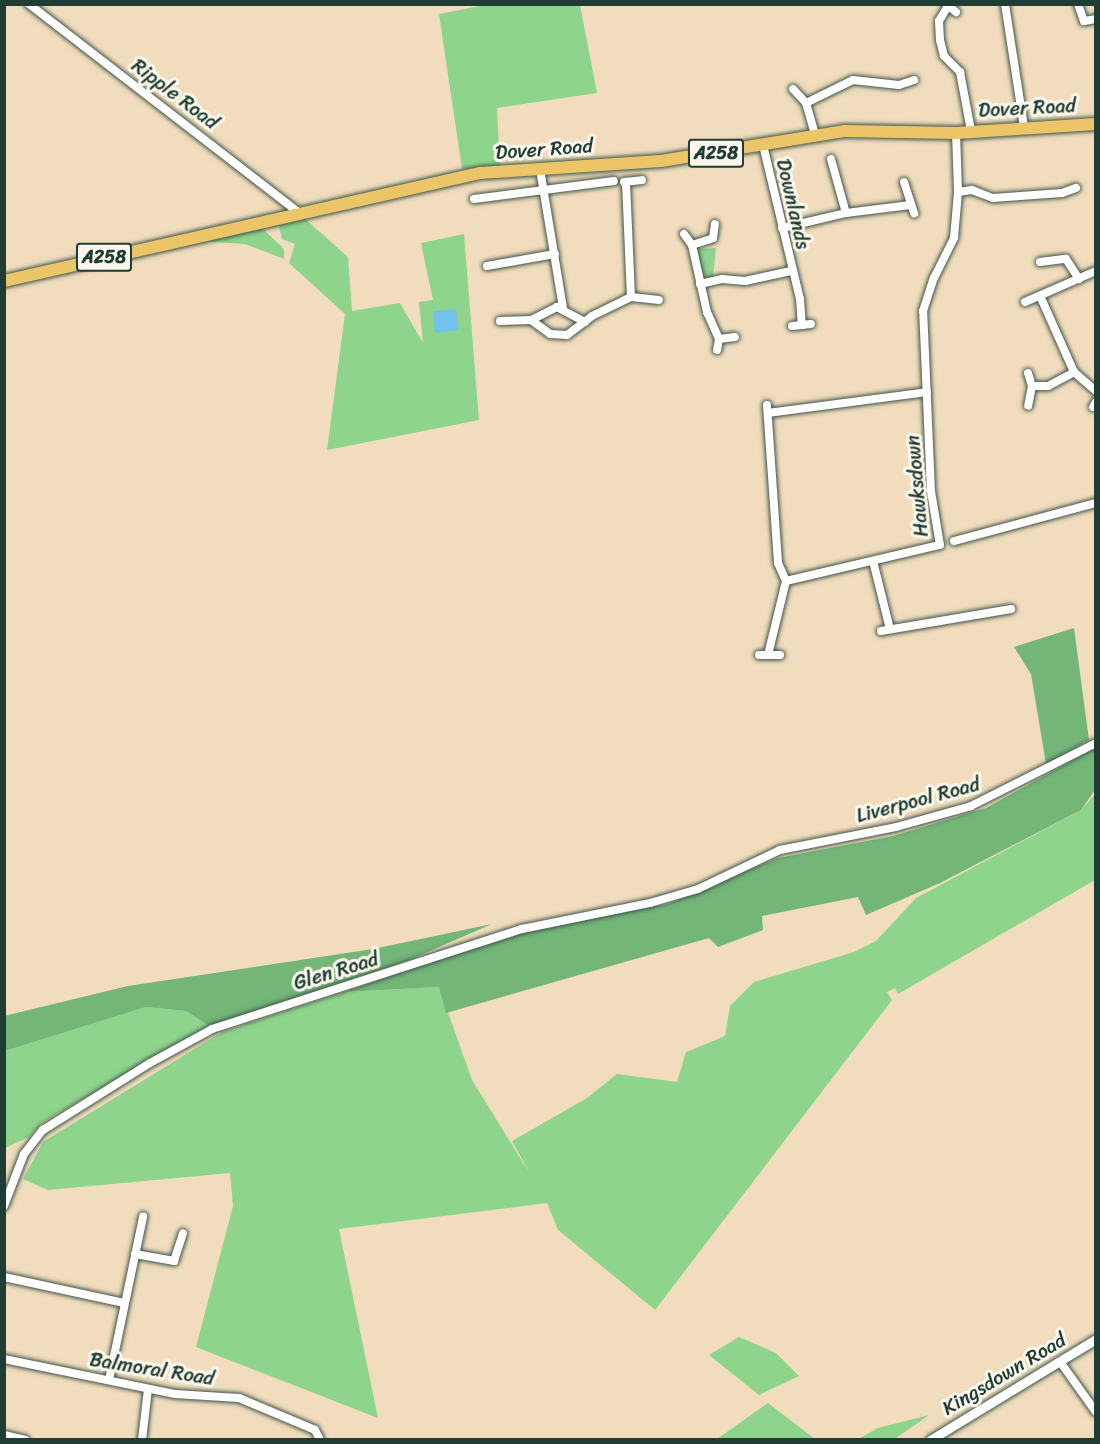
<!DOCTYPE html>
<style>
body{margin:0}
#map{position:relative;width:1100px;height:1444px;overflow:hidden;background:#f1ddbd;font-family:Sriracha,sans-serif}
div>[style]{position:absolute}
.green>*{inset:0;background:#8fd48d}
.forest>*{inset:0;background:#73b678}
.water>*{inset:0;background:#72c0ec}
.roads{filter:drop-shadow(0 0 2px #3e5549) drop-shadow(0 0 2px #3e5549)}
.minor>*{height:8px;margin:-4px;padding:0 4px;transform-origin:4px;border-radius:4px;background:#fff}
.tertiary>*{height:9px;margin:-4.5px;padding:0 4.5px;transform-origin:4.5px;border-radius:4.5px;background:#fff}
.primary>*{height:12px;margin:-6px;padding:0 6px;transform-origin:6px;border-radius:6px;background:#edc569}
span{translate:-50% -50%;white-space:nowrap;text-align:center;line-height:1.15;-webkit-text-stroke:6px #fbf7ec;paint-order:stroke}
.shield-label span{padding:2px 4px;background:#fbf7ec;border:2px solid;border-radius:4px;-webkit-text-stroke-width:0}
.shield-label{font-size:18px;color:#1f3d34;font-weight:700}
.street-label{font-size:20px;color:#1f3d34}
.frame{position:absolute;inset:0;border:6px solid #1f3d34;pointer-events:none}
</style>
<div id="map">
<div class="green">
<div style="clip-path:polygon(485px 5px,580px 5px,597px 93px,497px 108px,500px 166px,462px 169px,439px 14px)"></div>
<div style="clip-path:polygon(303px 217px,348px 257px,352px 311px,400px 303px,423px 343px,419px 302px,433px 300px,421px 243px,464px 234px,479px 420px,327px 450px,345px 314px,289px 263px,295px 244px,282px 239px,279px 226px)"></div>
<div style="clip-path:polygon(261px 227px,284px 249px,284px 259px,245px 244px,201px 241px)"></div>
<div style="clip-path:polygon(716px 248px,713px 277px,704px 279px,697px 249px)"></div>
<div style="clip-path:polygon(1095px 794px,1095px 880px,898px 994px,895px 988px,887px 992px,892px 1000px,655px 1310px,558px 1230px,547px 1203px,339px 1229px,378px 1418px,196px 1347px,233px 1206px,230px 1173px,48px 1190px,23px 1179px,43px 1142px,222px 1032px,344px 992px,439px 987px,472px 1080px,530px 1174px,512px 1141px,587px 1098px,617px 1074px,677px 1082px,686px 1052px,725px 1036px,730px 1006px,754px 982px,854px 952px,876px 941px,916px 898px,1081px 810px)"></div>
<div style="clip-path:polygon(146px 1007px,186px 1011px,209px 1026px,41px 1123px,29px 1137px,5px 1148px,5px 1051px)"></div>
<div style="clip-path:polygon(739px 1337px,776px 1353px,799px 1376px,759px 1395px,709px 1355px)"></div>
<div style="clip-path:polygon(768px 1403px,815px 1439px,717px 1439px)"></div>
<div style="clip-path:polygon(929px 1415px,895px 1439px,858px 1439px,878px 1428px)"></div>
</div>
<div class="forest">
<div style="clip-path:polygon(1074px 628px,1089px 740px,1046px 764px,1031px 674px,1014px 647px)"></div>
<div style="clip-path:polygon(1095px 748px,1095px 790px,1081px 810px,940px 883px,866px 915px,858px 897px,762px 916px,763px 930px,718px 947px,709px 938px,446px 1013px,439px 987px,344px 992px,524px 931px,668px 904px,778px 858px,893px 836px,986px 808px)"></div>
<div style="clip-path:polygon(492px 924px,407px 961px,209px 1026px,186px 1011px,146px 1007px,5px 1051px,4px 1016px,128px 986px,373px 949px)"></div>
</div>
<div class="water">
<div style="clip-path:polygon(456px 309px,458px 330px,435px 333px,433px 311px)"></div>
</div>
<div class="roads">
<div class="minor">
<div style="left:29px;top:4px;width:341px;rotate:37.7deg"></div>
<div style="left:946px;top:4px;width:13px;rotate:39deg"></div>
<div style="left:1005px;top:4px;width:124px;rotate:81.2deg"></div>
<div style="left:1078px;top:4px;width:18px;rotate:71deg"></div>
<div style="left:1084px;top:21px;width:12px;rotate:-9deg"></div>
<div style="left:948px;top:6px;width:17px;rotate:121deg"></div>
<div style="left:939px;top:21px;width:19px;rotate:87deg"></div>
<div style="left:940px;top:40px;width:16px;rotate:76deg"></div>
<div style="left:944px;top:56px;width:23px;rotate:45deg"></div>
<div style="left:960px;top:72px;width:60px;rotate:79.4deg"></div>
<div style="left:793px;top:89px;width:19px;rotate:47deg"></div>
<div style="left:806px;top:103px;width:33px;rotate:74deg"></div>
<div style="left:806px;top:103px;width:52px;rotate:-26.1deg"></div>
<div style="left:853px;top:80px;width:46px;rotate:6.2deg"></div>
<div style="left:899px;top:85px;width:16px;rotate:-18deg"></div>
<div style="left:763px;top:145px;width:158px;rotate:76.5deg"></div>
<div style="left:800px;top:299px;width:26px;rotate:86deg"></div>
<div style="left:831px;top:159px;width:56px;rotate:74.5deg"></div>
<div style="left:540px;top:169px;width:141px;rotate:80.6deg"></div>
<div style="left:624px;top:182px;width:18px;rotate:-6deg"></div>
<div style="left:904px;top:182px;width:33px;rotate:72deg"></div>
<div style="left:958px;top:192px;width:14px;rotate:-8deg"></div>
<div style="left:972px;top:190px;width:22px;rotate:21deg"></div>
<div style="left:993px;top:198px;width:69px;rotate:-4.1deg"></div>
<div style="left:1062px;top:193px;width:15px;rotate:-20deg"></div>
<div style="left:474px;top:199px;width:141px;rotate:-7.3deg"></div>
<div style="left:782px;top:228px;width:66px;rotate:-13.2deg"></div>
<div style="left:846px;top:213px;width:65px;rotate:-7deg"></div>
<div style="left:684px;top:234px;width:14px;rotate:54deg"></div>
<div style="left:692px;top:245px;width:69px;rotate:77.4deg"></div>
<div style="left:707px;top:312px;width:30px;rotate:66deg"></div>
<div style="left:719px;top:339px;width:11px;rotate:100deg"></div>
<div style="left:692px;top:245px;width:22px;rotate:-18deg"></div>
<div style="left:713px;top:238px;width:14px;rotate:-82deg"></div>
<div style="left:1066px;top:259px;width:24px;rotate:57deg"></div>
<div style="left:1040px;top:262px;width:26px;rotate:-7deg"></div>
<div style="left:487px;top:266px;width:69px;rotate:-10deg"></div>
<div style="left:700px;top:284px;width:23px;rotate:-13deg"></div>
<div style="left:722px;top:279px;width:23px;rotate:5deg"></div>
<div style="left:745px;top:281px;width:47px;rotate:-12.3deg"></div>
<div style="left:631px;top:297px;width:28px;rotate:6deg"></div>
<div style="left:1041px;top:298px;width:81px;rotate:66deg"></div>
<div style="left:1074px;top:372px;width:29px;rotate:41deg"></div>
<div style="left:1025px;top:302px;width:77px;rotate:-23.6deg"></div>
<div style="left:500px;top:321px;width:31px;rotate:-2deg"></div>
<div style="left:585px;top:322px;width:32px;rotate:-152deg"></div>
<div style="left:557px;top:307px;width:29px;rotate:153deg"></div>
<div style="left:531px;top:320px;width:24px;rotate:36deg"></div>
<div style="left:550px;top:334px;width:17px;rotate:3deg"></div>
<div style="left:567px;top:335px;width:31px;rotate:-37deg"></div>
<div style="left:592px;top:316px;width:43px;rotate:-26deg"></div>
<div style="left:631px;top:297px;width:115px;rotate:-92.5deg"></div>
<div style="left:792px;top:326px;width:19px;rotate:-6deg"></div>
<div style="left:719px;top:339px;width:16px;rotate:-7deg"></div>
<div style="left:1028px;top:373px;width:14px;rotate:73deg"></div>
<div style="left:1032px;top:386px;width:20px;rotate:101deg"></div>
<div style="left:1032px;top:386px;width:16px"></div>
<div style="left:1048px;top:386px;width:30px;rotate:-28deg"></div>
<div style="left:767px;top:405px;width:158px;rotate:86deg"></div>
<div style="left:778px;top:563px;width:20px;rotate:66deg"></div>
<div style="left:786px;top:581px;width:76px;rotate:103.7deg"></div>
<div style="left:1093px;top:407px;width:6px;rotate:-59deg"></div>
<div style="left:768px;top:413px;width:160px;rotate:-7.5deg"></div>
<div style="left:954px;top:541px;width:147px;rotate:-15deg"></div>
<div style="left:873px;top:561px;width:70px;rotate:76deg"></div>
<div style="left:786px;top:581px;width:158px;rotate:-13.2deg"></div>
<div style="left:940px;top:545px;width:55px;rotate:-99.5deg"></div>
<div style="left:931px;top:491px;width:180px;rotate:-92.5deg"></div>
<div style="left:923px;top:311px;width:35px;rotate:-72deg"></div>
<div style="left:934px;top:278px;width:45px;rotate:-63.4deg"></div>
<div style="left:954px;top:238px;width:46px;rotate:-85deg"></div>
<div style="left:958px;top:192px;width:59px;rotate:-91.9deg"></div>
<div style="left:881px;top:631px;width:132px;rotate:-9.6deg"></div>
<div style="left:759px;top:655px;width:21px"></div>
<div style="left:4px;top:1206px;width:56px;rotate:-69deg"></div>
<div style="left:24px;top:1154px;width:31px;rotate:-52deg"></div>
<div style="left:43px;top:1130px;width:126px;rotate:-32.1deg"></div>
<div style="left:150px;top:1063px;width:71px;rotate:-28.7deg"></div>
<div style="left:212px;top:1029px;width:326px;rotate:-17.9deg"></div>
<div style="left:522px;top:929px;width:131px;rotate:-11.5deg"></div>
<div style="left:650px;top:903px;width:50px;rotate:-16.3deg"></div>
<div style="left:698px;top:889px;width:91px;rotate:-25.4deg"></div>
<div style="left:780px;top:850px;width:118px;rotate:-11.2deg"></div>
<div style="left:896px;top:827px;width:78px;rotate:-15.6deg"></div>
<div style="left:971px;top:806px;width:140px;rotate:-26.7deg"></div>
<div style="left:135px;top:1254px;width:40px;rotate:10deg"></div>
<div style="left:174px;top:1261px;width:29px;rotate:-72deg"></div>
<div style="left:4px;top:1277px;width:123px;rotate:12.2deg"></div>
<div style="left:4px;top:1359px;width:175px;rotate:11.6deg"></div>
<div style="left:175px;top:1394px;width:64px;rotate:3.6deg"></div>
<div style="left:239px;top:1398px;width:82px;rotate:22.8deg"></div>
<div style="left:315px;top:1430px;width:11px;rotate:63deg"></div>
<div style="left:1061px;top:1363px;width:60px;rotate:54.5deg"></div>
<div style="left:109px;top:1380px;width:167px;rotate:-78.2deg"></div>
<div style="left:4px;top:1435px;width:22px;rotate:13deg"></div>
<div style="left:142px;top:1440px;width:51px;rotate:-83.3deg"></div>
</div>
<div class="tertiary">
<div style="left:930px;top:1440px;width:194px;rotate:-31.3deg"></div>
</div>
<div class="primary">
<div style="left:4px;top:281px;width:488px;rotate:-12.8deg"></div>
<div style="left:480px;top:173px;width:181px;rotate:-3.8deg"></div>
<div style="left:661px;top:161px;width:185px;rotate:-9.3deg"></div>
<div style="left:844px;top:131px;width:112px;rotate:1deg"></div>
<div style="left:956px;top:133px;width:140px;rotate:-3.7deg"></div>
</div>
</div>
<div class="shield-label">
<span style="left:716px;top:153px">A258</span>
<span style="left:104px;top:257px">A258</span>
</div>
<div class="street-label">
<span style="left:175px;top:94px;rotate:37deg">Ripple Road</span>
<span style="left:1027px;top:108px;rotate:-3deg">Dover Road</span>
<span style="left:544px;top:149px;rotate:-4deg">Dover Road</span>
<span style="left:793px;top:204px;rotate:77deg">Downlands</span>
<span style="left:917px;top:486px;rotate:-95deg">Hawksdown</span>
<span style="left:918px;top:800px;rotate:-15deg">Liverpool Road</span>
<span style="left:336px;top:971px;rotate:-17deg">Glen Road</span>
<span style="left:152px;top:1369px;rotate:9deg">Balmoral Road</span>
<span style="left:1004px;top:1374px;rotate:-31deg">Kingsdown Road</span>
</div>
<div class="frame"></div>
</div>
